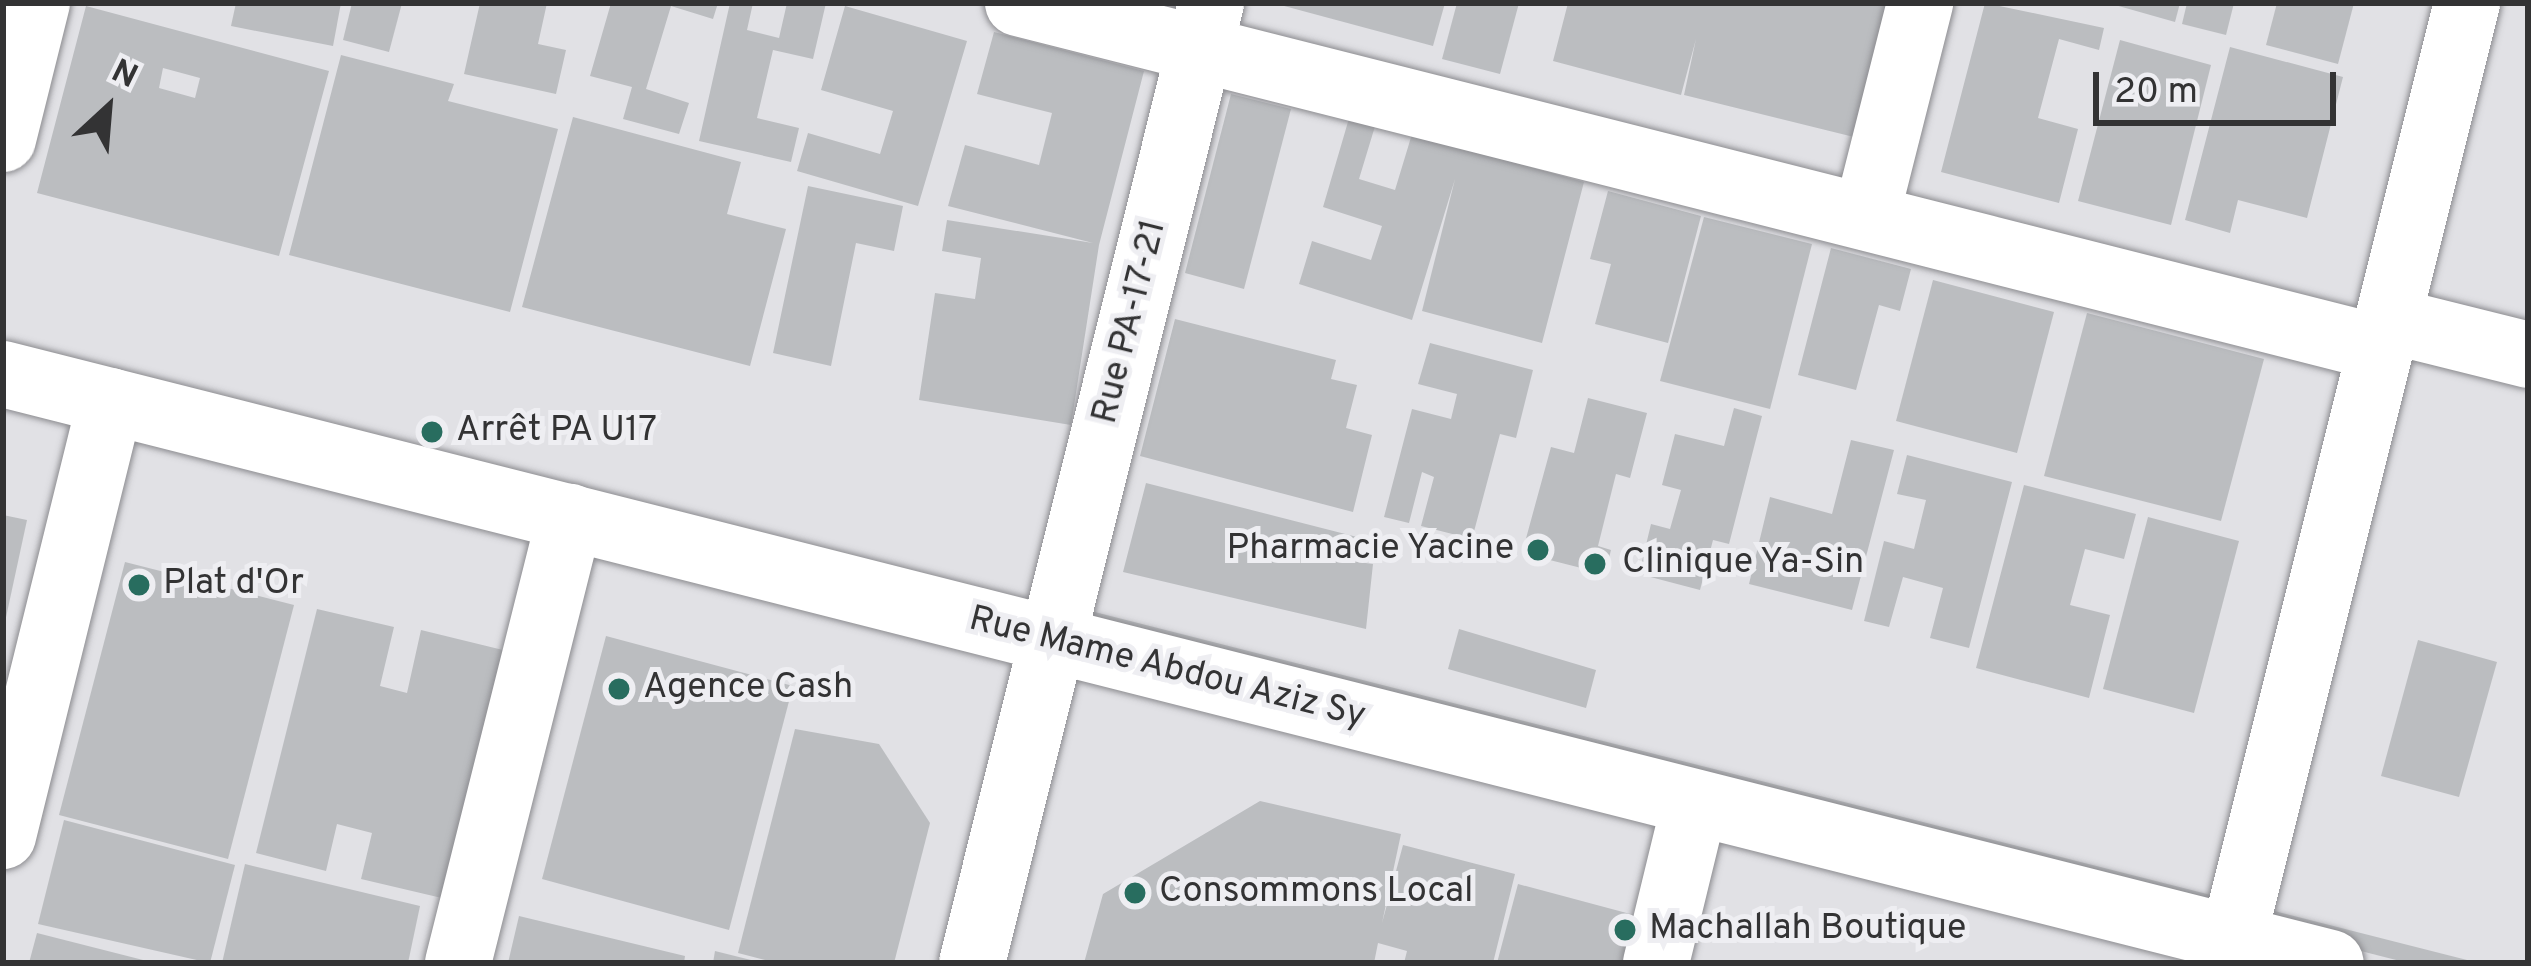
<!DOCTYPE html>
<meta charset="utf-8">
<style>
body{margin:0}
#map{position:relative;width:2531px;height:966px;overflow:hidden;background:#e1e1e5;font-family:Overpass,sans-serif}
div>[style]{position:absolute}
.building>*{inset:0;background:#bbbdc0}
.roads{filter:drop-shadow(0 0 3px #8c8c90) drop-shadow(0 0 3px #8c8c90)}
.minor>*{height:66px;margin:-33px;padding:0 33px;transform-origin:33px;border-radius:33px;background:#fff}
.dots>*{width:33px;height:33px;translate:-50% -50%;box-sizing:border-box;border:6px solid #eeeef2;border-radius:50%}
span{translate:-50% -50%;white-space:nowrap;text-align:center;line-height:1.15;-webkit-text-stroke:10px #eeeef2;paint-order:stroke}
.street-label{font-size:36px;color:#333334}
.poi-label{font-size:36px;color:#333334}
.left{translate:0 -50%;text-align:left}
.right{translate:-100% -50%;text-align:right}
.frame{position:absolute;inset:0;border:6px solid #333334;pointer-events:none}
.north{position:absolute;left:48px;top:48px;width:120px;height:120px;-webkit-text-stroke:9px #eeeef2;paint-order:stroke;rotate:26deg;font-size:33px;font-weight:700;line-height:48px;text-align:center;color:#333334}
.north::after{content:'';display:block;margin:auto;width:42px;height:54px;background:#333334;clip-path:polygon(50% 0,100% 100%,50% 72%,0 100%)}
.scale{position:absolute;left:2093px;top:72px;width:243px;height:54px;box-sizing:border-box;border:6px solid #333334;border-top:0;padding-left:15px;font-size:36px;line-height:42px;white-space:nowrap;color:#333334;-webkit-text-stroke:9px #eeeef2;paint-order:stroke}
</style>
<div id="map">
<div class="building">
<div style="clip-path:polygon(236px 3px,341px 3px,333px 46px,231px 26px)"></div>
<div style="clip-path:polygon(352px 3px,402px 3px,389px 52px,343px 40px)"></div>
<div style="clip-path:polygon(480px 3px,547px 3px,538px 44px,566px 50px,556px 94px,464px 74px)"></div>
<div style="clip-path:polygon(611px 3px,718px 3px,713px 19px,671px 6px,646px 89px,689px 103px,679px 134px,623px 119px,632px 87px,590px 76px)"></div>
<div style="clip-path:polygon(730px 3px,753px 3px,747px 30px,779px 38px,787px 3px,826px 3px,813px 59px,773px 50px,757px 118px,799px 128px,791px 162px,699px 141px)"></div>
<div style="clip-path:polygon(1273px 3px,1445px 3px,1433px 46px)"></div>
<div style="clip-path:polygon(1457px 3px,1519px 3px,1500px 74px,1442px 59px)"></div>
<div style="clip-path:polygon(1568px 3px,1895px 3px,1862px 139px,1684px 95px,1696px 39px,1681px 95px,1553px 61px)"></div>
<div style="clip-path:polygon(1985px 3px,2104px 28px,2099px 50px,2059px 39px,2038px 118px,2078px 129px,2059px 203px,1941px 172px)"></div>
<div style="clip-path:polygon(2108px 3px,2180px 3px,2175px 22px)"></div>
<div style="clip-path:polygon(2187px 3px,2234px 3px,2226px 35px,2182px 24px)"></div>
<div style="clip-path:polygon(2277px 3px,2354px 3px,2338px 64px,2266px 45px)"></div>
<div style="clip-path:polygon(evenodd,86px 6px,329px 71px,279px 256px,37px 193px,86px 6px,163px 68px,200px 78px,195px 98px,159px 88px,163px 68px)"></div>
<div style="clip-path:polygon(845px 6px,967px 41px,918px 206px,797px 171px,808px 133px,880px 154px,893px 111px,821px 90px)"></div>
<div style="clip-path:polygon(994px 32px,1144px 71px,1099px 245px,1071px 425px,919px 400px,935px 293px,975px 299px,981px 258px,942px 251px,947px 220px,1093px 243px,948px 206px,965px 145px,1039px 165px,1052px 113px,977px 94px)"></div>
<div style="clip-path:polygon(2120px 40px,2211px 65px,2171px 225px,2078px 201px)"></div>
<div style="clip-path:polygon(2230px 47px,2343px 77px,2307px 218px,2238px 200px,2230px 233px,2185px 220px)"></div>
<div style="clip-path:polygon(341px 55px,454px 84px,448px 101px,558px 129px,510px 312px,289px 255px)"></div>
<div style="clip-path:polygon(1231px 94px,1291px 109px,1244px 289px,1185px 273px)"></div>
<div style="clip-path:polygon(1350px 115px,1376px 123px,1359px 179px,1395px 190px,1412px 134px,1584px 182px,1542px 343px,1422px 311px,1455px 179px,1412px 320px,1299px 284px,1312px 241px,1371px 260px,1382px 226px,1323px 207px)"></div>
<div style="clip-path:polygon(573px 117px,741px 162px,727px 214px,786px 229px,750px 366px,522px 307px)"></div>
<div style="clip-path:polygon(808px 186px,903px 206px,894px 251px,856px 243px,831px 366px,773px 353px)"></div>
<div style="clip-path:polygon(1608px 191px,1701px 216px,1668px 343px,1595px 324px,1611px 264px,1590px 259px)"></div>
<div style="clip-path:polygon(1704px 217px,1812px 244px,1770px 409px,1660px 381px)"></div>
<div style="clip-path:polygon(1831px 248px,1911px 269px,1900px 311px,1879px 305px,1856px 390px,1798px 375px)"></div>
<div style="clip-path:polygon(1933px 280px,2054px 312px,2017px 453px,1896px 421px)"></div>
<div style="clip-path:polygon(2087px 313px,2264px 359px,2221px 521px,2044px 476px)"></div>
<div style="clip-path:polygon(1175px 319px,1336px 360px,1331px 379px,1357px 385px,1346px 428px,1372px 435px,1353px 512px,1140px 456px)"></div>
<div style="clip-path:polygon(1430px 343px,1533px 370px,1516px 438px,1500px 434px,1472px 539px,1421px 526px,1434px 477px,1422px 472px,1409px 523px,1384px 517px,1412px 409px,1451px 419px,1457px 394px,1418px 384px)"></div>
<div style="clip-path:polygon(1588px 398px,1647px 413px,1630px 478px,1616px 474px,1598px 546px,1611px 550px,1605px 574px,1522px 553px,1551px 447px,1574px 453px)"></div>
<div style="clip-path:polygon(1734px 408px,1762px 416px,1729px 544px,1713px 540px,1700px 590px,1639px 574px,1651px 524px,1670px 529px,1681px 490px,1662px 485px,1675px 434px,1724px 446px)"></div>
<div style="clip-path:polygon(1851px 440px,1894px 450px,1852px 610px,1749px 584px,1770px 497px,1832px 514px)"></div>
<div style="clip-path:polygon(1907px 455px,2012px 482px,1969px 648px,1930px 638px,1943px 588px,1903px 577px,1889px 627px,1864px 621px,1884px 541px,1914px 549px,1926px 500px,1897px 494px)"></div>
<div style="clip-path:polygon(1146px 483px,1357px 537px,1351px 561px,1373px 564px,1366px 629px,1123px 572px)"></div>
<div style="clip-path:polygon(2024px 485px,2136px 514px,2124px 559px,2085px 549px,2070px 605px,2110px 615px,2089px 698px,1976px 668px)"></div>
<div style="clip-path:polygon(3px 515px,27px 520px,5px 622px,3px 622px)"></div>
<div style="clip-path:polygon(2148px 517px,2239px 541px,2194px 713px,2103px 689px)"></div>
<div style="clip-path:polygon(125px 562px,294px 605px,228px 859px,59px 815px)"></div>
<div style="clip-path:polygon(1063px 604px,2471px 961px,2471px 963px,2408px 963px,1059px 620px)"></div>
<div style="clip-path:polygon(317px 609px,394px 627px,380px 686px,407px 693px,421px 630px,507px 651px,446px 899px,361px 879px,372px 833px,337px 824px,326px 871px,256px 853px)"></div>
<div style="clip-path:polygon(1459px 629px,1596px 670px,1586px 708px,1448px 669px)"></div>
<div style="clip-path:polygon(606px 636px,793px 686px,729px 930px,542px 879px)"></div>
<div style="clip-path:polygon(2418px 640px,2497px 662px,2459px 797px,2381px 776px)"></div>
<div style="clip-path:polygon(795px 729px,879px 744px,930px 823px,894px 963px,777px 963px,738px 953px)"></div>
<div style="clip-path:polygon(1260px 801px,1401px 834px,1382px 923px,1403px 845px,1515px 874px,1493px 963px,1404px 963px,1407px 951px,1378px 943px,1374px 963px,1084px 963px,1103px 894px)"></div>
<div style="clip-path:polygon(64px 820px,235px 865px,210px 963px,38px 924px)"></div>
<div style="clip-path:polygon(245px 864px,420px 906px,408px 963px,222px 963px)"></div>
<div style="clip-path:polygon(1518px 884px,1649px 919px,1638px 963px,1497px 963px)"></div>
<div style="clip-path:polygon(519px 916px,685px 956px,684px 963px,508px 963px)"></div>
<div style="clip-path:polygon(37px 933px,147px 961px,147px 963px,29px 963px)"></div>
<div style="clip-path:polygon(715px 951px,755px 961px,755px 963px,713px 963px)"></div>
</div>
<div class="roads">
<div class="minor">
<div style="left:1018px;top:3px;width:1405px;rotate:14.21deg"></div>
<div style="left:3px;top:139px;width:140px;rotate:-76deg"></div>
<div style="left:1866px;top:217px;width:221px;rotate:-75.8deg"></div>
<div style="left:2388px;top:320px;width:144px;rotate:14deg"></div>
<div style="left:3px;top:374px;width:2401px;rotate:14.2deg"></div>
<div style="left:3px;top:836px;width:448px;rotate:-76.1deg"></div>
<div style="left:458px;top:963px;width:460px;rotate:-75.9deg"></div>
<div style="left:972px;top:963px;width:989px;rotate:-76.02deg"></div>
<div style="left:1656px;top:963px;width:165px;rotate:-76.3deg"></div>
<div style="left:2227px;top:963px;width:990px;rotate:-75.96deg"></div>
</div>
</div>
<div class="dots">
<div style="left:432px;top:432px;background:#286d5f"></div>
<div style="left:1538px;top:550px;background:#286d5f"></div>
<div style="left:1595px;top:564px;background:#286d5f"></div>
<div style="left:139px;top:585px;background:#286d5f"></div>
<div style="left:619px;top:689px;background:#286d5f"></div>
<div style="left:1135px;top:893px;background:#286d5f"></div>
<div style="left:1625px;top:930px;background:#286d5f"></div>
</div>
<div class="street-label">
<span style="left:1131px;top:322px;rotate:-76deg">Rue PA-17-21</span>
<span style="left:1167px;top:669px;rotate:14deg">Rue Mame Abdou Aziz Sy</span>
</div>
<div class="poi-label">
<span class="left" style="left:456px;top:432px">Arrêt PA U17</span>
<span class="right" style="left:1514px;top:550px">Pharmacie Yacine</span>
<span class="left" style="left:1622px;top:564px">Clinique Ya-Sin</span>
<span class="left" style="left:163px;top:585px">Plat d'Or</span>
<span class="left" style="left:643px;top:689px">Agence Cash</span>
<span class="left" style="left:1159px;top:893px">Consommons Local</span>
<span class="left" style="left:1649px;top:930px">Machallah Boutique</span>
</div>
<div class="frame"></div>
<div class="north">N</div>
<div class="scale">20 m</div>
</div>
